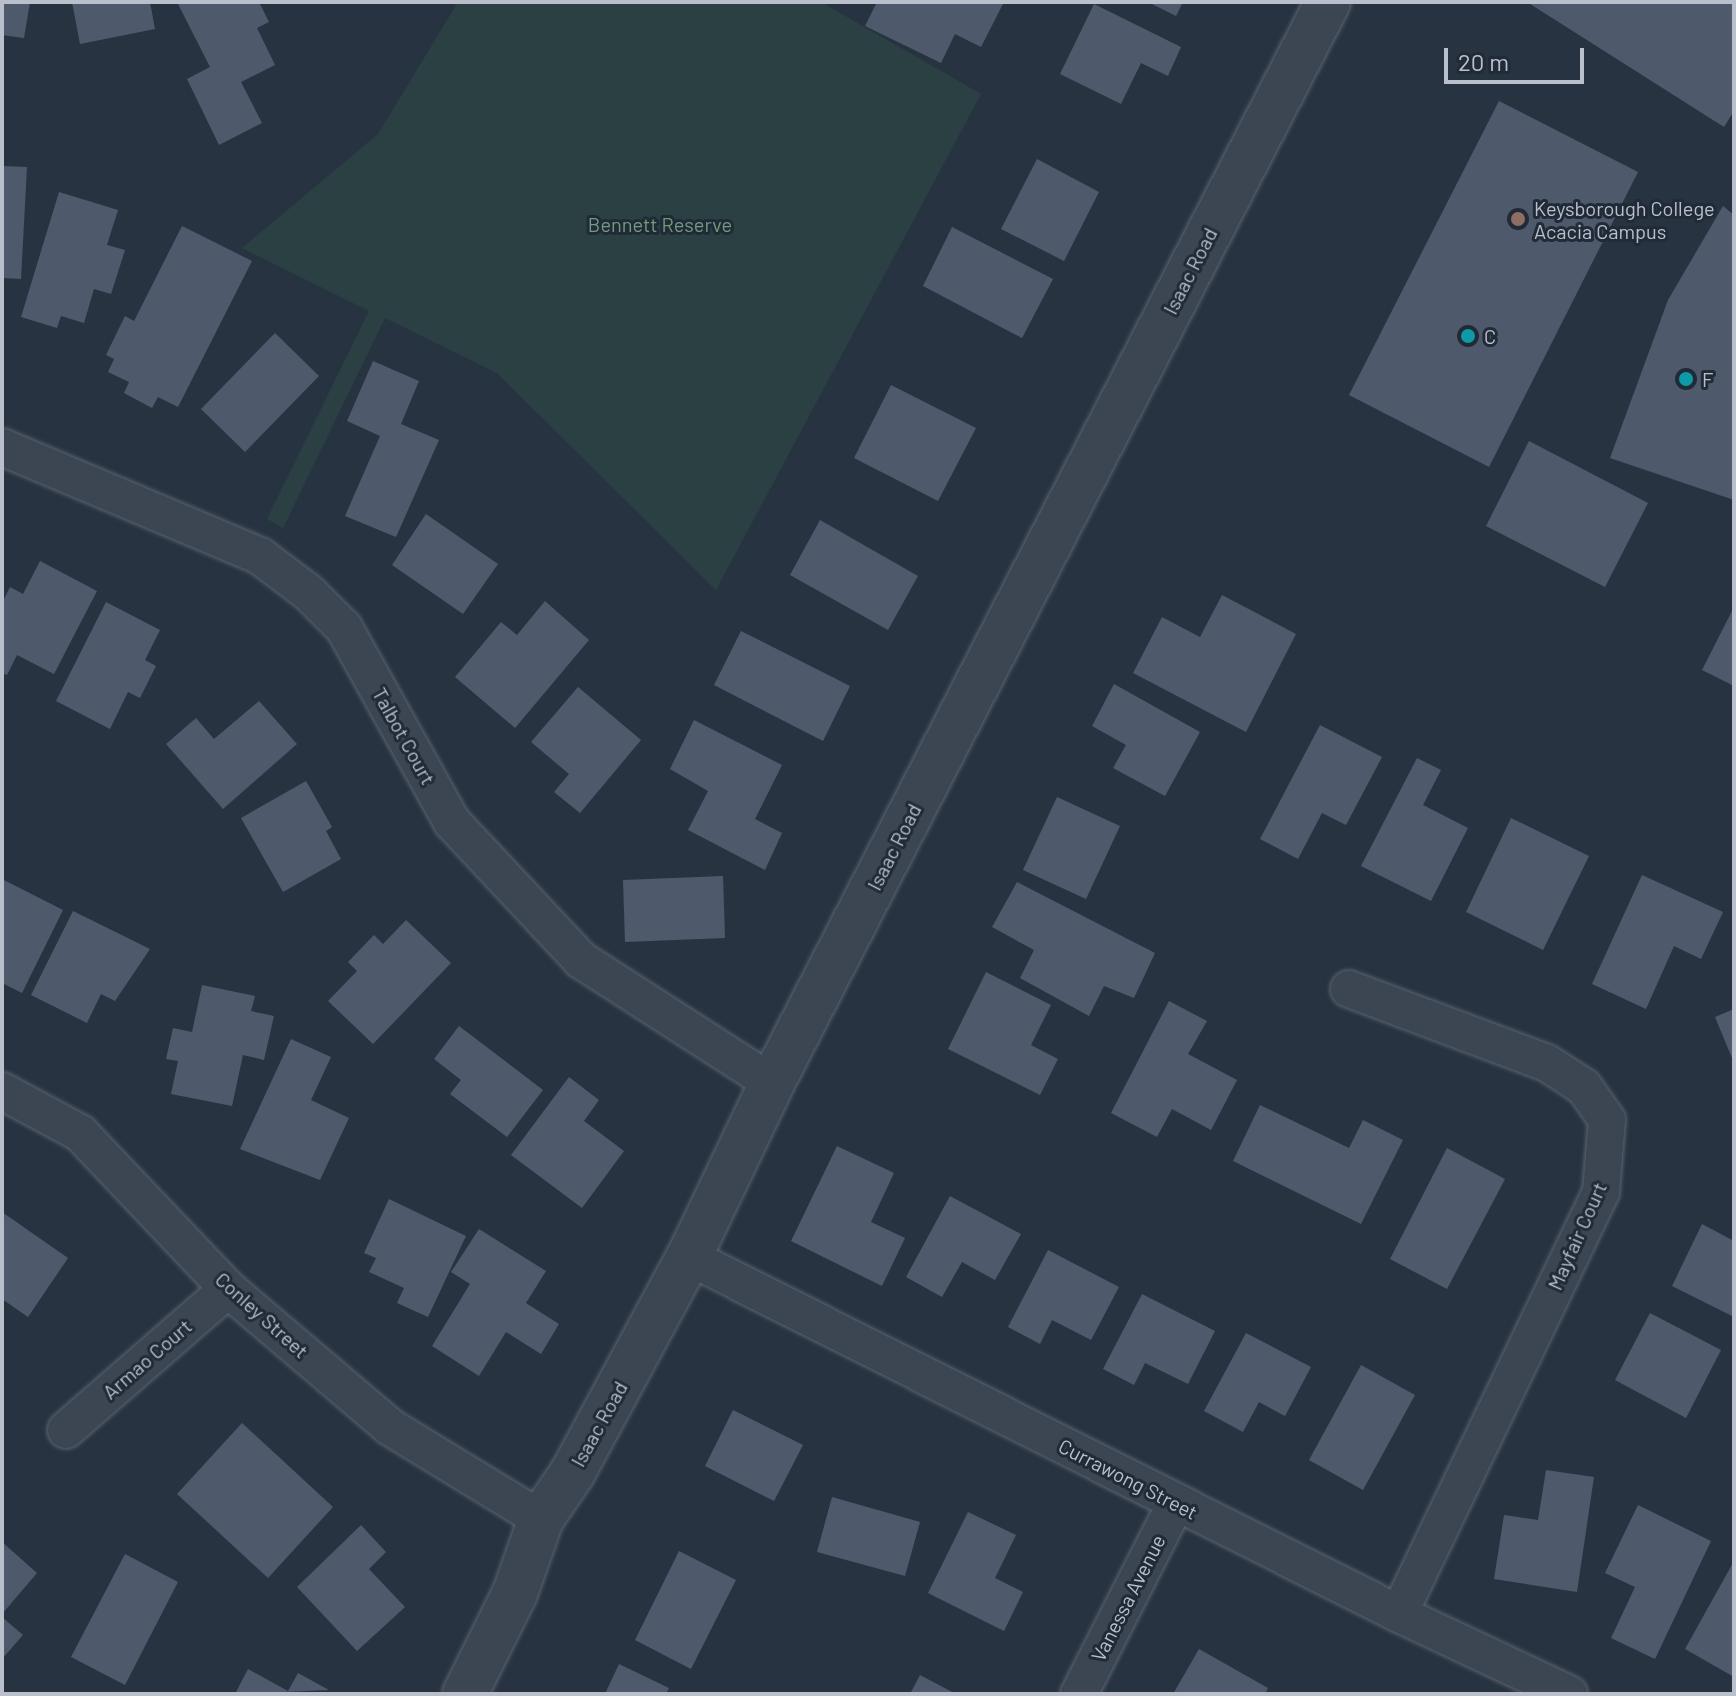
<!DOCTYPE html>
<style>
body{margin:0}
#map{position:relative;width:1736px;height:1696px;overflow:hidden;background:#283342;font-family:Barlow,sans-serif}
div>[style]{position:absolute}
.green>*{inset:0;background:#2a4043}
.building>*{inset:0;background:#4e5a6b}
.roads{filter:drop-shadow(0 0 2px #5a636f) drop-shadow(0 0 2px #5a636f)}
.minor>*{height:36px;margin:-18px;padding:0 18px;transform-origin:18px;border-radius:18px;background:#3c4552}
.tertiary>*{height:44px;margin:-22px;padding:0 22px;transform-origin:22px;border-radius:22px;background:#3c4552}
.dots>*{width:22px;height:22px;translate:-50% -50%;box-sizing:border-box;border:4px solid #212a37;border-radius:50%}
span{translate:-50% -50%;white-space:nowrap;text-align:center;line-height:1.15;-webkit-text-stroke:6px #212a37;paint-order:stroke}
.poi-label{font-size:20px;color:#b9c0cc}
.left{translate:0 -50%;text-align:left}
.park-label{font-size:20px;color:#719c7c}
.street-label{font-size:20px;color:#b9c0cc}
.frame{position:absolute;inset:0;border:4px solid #b9c0cc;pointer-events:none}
.scale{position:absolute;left:1444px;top:48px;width:140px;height:36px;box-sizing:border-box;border:4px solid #b9c0cc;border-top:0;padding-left:10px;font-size:24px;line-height:28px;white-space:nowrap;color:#b9c0cc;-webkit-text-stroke:6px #212a37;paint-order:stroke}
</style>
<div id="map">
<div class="green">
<div style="clip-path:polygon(458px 2px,821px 2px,981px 94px,716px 590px,497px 373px,385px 318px,283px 528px,267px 519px,369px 311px,242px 248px,378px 134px)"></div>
</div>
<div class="building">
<div style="clip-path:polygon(2px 2px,30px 2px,24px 38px,2px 35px)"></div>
<div style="clip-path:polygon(72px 2px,150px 2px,155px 29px,80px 44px)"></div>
<div style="clip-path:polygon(177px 2px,259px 2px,269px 22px,257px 28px,275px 65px,241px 82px,262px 123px,219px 145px,187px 79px,210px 67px)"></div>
<div style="clip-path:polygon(877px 2px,1004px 2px,981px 47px,955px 34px,941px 63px,865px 26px)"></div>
<div style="clip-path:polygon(1148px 2px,1183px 2px,1176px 16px)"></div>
<div style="clip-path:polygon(1527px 2px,1734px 2px,1734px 111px,1724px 127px)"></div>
<div style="clip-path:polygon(1094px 4px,1181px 47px,1168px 76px,1141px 63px,1121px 104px,1060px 74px)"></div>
<div style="clip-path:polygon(1499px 101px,1638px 172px,1489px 467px,1349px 395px)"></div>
<div style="clip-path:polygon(1037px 159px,1099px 192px,1064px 261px,1001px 229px)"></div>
<div style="clip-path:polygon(2px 166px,27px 167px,21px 279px,2px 278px)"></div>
<div style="clip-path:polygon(59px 192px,118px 210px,107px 245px,125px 250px,111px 294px,94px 289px,84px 323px,61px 316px,57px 328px,21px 317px)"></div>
<div style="clip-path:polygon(1723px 206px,1734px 215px,1734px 500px,1610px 458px,1668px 300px)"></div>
<div style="clip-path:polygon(182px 226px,252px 261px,178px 407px,158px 397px,152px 408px,124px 393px,129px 382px,108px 372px,114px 359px,106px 355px,125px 316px,134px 321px)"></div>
<div style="clip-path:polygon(952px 227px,1053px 279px,1022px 338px,923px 286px)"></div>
<div style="clip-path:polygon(275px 333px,319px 376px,245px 452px,201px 409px)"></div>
<div style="clip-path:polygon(373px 361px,419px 381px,401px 424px,439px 440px,396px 537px,345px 516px,380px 436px,347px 421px)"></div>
<div style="clip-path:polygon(891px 385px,976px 428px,938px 501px,854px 458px)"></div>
<div style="clip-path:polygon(1529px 441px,1648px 503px,1605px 587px,1486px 526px)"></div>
<div style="clip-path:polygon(426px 514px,498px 564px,463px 614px,392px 565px)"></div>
<div style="clip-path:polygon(820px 520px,918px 576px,888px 630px,790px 575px)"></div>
<div style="clip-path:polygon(40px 561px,97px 591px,54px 674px,17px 655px,7px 675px,2px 673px,2px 603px,10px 587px,23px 594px)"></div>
<div style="clip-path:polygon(1222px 595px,1296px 634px,1246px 732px,1133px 673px,1162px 617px,1200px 637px)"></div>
<div style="clip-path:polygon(545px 601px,589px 640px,515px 728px,455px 677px,501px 622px,517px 635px)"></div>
<div style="clip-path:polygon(106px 602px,160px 630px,145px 660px,156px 666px,140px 698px,128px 692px,110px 729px,56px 701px)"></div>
<div style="clip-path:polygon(1734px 607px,1734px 686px,1702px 670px)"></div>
<div style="clip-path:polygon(741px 631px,850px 686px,823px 741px,714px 685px)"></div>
<div style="clip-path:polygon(1114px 684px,1200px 732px,1165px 796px,1113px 768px,1126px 745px,1092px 726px)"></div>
<div style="clip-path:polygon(578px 687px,641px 740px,580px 813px,554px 792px,569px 774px,531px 742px)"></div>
<div style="clip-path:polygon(259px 701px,297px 744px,223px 809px,166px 744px,196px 718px,214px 739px)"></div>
<div style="clip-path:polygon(694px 720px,782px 765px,755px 819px,782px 833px,765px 870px,688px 830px,708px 791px,670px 769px)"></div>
<div style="clip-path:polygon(1320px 725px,1382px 757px,1346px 825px,1322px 813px,1298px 859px,1260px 839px)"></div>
<div style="clip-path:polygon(1417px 758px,1441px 770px,1423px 805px,1468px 828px,1431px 901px,1361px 866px)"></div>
<div style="clip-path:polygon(306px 781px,332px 827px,326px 831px,341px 859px,283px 892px,241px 818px)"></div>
<div style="clip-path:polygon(1057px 797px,1120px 826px,1086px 899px,1023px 870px)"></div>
<div style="clip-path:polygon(1511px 818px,1589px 856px,1543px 950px,1466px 912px)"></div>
<div style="clip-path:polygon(1642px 875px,1723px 912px,1701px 959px,1674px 946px,1646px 1009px,1592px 984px)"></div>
<div style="clip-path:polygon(723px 876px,725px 938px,625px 942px,623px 880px)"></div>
<div style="clip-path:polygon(2px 879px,63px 910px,22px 993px,2px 983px)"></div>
<div style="clip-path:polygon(1017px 882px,1155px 953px,1134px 998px,1104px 986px,1089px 1016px,1020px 978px,1034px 950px,992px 927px)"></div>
<div style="clip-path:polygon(73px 911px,150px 949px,115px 1001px,101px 994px,87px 1023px,31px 995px)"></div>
<div style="clip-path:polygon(406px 920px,451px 963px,373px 1044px,328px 1001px,357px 971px,348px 962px,374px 935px,383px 944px)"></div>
<div style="clip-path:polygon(986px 972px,1051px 1005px,1031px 1045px,1058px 1059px,1040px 1095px,948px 1049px)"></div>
<div style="clip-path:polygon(202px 985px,255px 996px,251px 1011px,274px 1016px,264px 1060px,243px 1055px,232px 1106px,171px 1094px,178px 1061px,166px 1059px,173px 1028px,192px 1032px)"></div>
<div style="clip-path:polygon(1169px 1001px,1207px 1021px,1188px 1054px,1237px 1080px,1211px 1130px,1172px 1109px,1157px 1137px,1111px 1113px)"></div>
<div style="clip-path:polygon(1734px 1009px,1734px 1063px,1715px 1017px)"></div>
<div style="clip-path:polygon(459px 1026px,543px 1090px,507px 1137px,450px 1094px,461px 1080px,434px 1059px)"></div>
<div style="clip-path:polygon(291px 1039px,331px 1057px,311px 1100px,349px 1118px,320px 1180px,240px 1149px)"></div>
<div style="clip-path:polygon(569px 1077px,599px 1100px,584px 1121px,624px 1151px,582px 1208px,511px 1155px)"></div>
<div style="clip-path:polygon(1260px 1105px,1349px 1148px,1363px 1120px,1403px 1140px,1361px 1224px,1233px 1161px)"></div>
<div style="clip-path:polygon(837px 1146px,894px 1173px,871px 1222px,905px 1238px,882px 1286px,791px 1241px)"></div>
<div style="clip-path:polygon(1447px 1148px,1505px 1179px,1447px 1289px,1390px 1259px)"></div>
<div style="clip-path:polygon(950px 1196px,1021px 1234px,995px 1280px,962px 1262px,942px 1297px,906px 1277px)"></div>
<div style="clip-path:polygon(389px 1199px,466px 1236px,428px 1317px,397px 1303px,404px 1288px,369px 1272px,376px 1258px,364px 1253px)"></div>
<div style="clip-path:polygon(2px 1212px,68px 1258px,28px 1317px,2px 1299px)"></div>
<div style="clip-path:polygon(1702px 1224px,1734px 1241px,1734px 1317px,1672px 1286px)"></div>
<div style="clip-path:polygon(479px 1229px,546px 1271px,526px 1303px,559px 1324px,541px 1354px,506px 1332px,479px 1376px,432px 1346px,470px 1284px,451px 1272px)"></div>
<div style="clip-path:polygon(1048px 1250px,1119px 1287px,1091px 1340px,1052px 1320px,1040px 1344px,1008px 1327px)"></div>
<div style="clip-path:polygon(1142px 1294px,1215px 1331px,1188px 1384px,1145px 1363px,1134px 1385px,1103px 1369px)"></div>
<div style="clip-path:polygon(1650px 1313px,1721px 1350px,1686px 1418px,1615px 1380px)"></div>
<div style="clip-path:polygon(1246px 1333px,1311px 1367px,1285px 1416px,1259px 1402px,1243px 1432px,1204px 1411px)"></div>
<div style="clip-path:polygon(1361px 1365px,1415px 1395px,1363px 1490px,1309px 1460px)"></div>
<div style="clip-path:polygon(733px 1410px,803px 1445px,774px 1501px,705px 1466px)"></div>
<div style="clip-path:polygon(242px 1423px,333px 1507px,268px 1578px,177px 1494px)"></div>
<div style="clip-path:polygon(1546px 1470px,1594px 1477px,1577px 1592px,1494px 1579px,1504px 1515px,1538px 1520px)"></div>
<div style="clip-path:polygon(832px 1497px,920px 1522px,905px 1576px,817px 1552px)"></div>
<div style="clip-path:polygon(1638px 1505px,1711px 1541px,1655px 1659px,1611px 1638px,1635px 1587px,1605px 1573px)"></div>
<div style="clip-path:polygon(968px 1512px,1016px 1535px,995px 1578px,1023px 1592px,1004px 1631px,928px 1593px)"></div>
<div style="clip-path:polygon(361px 1525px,386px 1552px,369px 1569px,405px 1607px,357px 1651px,297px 1587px)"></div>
<div style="clip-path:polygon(2px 1542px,37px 1573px,2px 1614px)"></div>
<div style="clip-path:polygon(679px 1551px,736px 1580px,691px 1669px,635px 1640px)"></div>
<div style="clip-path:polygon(125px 1554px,178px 1582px,125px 1685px,71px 1657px)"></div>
<div style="clip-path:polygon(1734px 1561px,1734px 1677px,1685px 1649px)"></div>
<div style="clip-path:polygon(2px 1617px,23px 1635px,2px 1659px)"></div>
<div style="clip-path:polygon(1199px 1649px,1268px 1688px,1265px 1694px,1173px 1694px)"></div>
<div style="clip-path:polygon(619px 1664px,669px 1688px,666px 1694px,605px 1694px)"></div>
<div style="clip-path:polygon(248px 1669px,288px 1691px,298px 1673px,329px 1690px,235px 1694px)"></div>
<div style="clip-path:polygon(920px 1675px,956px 1694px,910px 1694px)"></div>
</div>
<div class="roads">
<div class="minor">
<div style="left:2px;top:447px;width:280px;rotate:22.9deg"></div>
<div style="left:260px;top:556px;width:60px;rotate:36.9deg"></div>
<div style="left:308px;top:592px;width:51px;rotate:45deg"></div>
<div style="left:344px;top:628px;width:222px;rotate:60.9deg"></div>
<div style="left:452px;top:822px;width:189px;rotate:46.9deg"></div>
<div style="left:581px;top:960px;width:227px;rotate:32.8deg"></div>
<div style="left:1349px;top:989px;width:211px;rotate:20.5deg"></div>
<div style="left:1547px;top:1063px;width:44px;rotate:33deg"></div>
<div style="left:1584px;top:1087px;width:40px;rotate:55.1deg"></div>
<div style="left:1607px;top:1120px;width:72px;rotate:94.8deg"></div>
<div style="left:1601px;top:1192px;width:468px;rotate:115.6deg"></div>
<div style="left:2px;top:1091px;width:89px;rotate:28.3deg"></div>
<div style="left:80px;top:1133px;width:215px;rotate:46.5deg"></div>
<div style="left:228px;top:1289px;width:213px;rotate:40.4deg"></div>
<div style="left:390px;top:1427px;width:177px;rotate:31.4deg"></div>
<div style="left:689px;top:1257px;width:795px;rotate:26.69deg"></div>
<div style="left:1399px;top:1614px;width:188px;rotate:25.2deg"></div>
<div style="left:66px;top:1430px;width:215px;rotate:-41deg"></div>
<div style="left:1079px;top:1694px;width:214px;rotate:-63.1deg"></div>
</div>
<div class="tertiary">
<div style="left:465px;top:1694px;width:113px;rotate:-63.7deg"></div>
<div style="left:515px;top:1593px;width:78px;rotate:-70.6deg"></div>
<div style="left:541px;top:1519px;width:57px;rotate:-55.8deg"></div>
<div style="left:573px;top:1472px;width:244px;rotate:-61.7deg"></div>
<div style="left:689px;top:1257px;width:193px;rotate:-64.5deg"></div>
<div style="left:772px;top:1083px;width:1216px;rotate:-62.78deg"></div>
</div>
</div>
<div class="dots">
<div style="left:1518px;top:219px;background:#8d6e63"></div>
<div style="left:1468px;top:336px;background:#0f9aa8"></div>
<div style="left:1686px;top:379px;background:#0f9aa8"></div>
</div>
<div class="poi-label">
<span class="left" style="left:1534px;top:220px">Keysborough College<br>Acacia Campus</span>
<span class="left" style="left:1484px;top:336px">C</span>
<span class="left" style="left:1702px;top:379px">F</span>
</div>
<div class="park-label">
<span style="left:660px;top:224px">Bennett Reserve</span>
</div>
<div class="street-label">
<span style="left:1190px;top:271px;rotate:-63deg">Isaac Road</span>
<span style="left:404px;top:736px;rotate:61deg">Talbot Court</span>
<span style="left:894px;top:847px;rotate:-63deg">Isaac Road</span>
<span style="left:1577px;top:1236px;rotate:-66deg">Mayfair Court</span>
<span style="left:262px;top:1315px;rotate:42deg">Conley Street</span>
<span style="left:147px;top:1359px;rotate:-41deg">Armao Court</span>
<span style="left:599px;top:1424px;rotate:-61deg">Isaac Road</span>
<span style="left:1128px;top:1479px;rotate:27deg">Currawong Street</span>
<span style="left:1128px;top:1598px;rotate:-63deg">Vanessa Avenue</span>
</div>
<div class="frame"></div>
<div class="scale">20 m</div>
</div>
